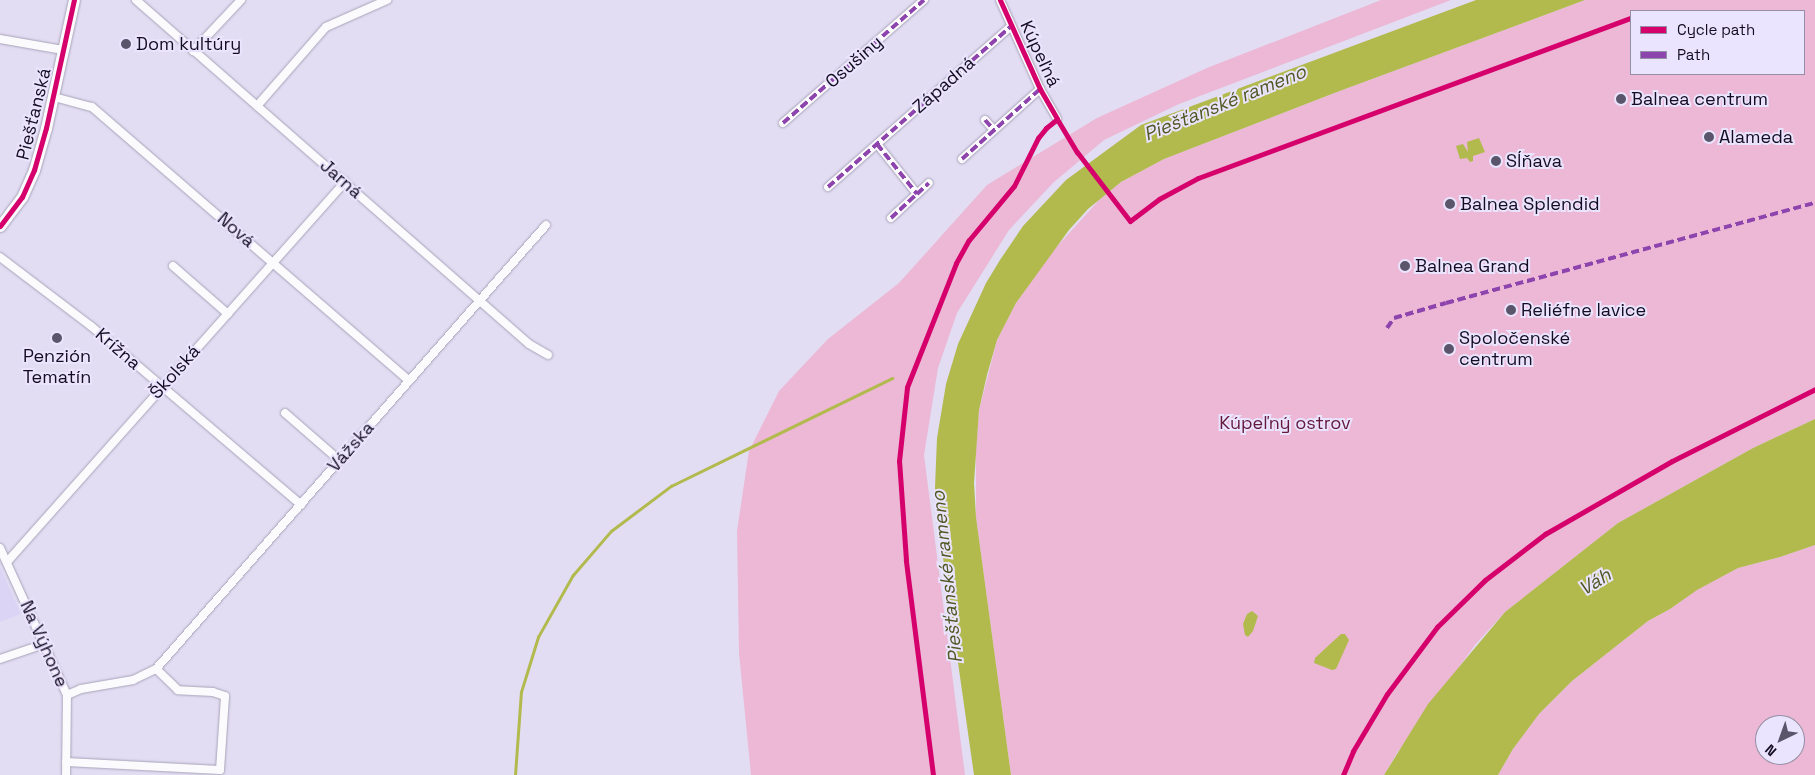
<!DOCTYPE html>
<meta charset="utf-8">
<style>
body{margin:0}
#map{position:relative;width:1815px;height:775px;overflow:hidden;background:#e2ddf3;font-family:"Space Grotesk",sans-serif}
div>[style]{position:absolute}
.built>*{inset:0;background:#dcd4f5}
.green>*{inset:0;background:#ecb8d5}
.water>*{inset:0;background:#b2ba4e}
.stream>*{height:2.5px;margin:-1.25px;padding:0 1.25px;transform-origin:1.25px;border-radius:1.25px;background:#b2ba4e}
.roads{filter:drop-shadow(0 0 1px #a8a3b8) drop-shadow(0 0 1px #a8a3b8)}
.street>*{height:8px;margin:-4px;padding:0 4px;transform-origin:4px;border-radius:4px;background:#fbfafd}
.secondary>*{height:11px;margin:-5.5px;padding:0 5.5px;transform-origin:5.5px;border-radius:5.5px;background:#fbfafd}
.quiet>*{height:4px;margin-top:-2px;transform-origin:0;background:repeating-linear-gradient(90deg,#8e44ad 0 8px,transparent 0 12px)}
.cycleway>*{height:5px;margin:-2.5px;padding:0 2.5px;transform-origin:2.5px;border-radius:2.5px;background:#d6006c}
.dots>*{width:14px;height:14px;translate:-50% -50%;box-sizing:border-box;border:2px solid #eae4fe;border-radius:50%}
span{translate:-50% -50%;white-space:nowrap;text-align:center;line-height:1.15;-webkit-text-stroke:4px #eae4fe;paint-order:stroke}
.poi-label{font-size:18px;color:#130c22}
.left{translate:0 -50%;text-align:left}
.street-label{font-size:18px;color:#130c22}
.park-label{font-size:18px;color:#63173b}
.water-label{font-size:19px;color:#515823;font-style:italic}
.legend{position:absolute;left:1630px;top:10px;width:175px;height:65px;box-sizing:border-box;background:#eae4fe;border:1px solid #948ea6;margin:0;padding:6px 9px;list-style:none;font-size:15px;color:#130c22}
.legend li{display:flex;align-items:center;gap:10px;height:25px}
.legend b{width:25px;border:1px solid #948ea6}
.north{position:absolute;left:1755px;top:715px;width:50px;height:50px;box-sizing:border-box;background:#eae4fe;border:1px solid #948ea6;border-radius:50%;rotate:222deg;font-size:14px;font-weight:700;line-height:20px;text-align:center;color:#130c22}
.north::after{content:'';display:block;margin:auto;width:18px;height:22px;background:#5b556b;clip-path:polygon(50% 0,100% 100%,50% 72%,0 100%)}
</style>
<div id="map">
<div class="built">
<div style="clip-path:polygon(0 567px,21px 614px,0 622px)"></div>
</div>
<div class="green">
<div style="clip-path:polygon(1381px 0,1451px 0,1179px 104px,1104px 140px,1053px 183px,1009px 230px,957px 313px,938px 368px,924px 455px,965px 775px,751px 775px,739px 653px,737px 531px,749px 451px,779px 391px,828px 339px,899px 283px,987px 185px,1097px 118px,1207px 68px)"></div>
<div style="clip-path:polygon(evenodd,1585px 0,1815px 0,1815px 419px,1753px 448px,1618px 523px,1505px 612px,1475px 645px,1397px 753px,1384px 775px,1011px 775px,976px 517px,976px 449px,979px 410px,997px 340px,1016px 303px,1052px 252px,1100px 199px,1121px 182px,1164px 159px,1337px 92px,1585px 0,1631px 11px,1804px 11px,1804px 74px,1631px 74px,1631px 11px)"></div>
<div style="clip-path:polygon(evenodd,1815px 545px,1815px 775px,1498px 775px,1513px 749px,1539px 714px,1572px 681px,1648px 621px,1670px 609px,1696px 590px,1738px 568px,1780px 557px,1815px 545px,1765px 725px,1795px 725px,1795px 755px,1765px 755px,1765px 725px)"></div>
</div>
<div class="water">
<div style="clip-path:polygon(1476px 0,1585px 0,1337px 92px,1164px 159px,1121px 182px,1088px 209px,1069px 230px,1016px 303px,997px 340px,987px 375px,979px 410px,974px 483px,976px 517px,1011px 775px,974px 775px,940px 536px,935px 488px,936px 462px,937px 438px,946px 384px,958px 344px,986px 283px,1000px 260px,1023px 226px,1066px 180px,1141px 125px)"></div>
<div style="clip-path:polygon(1479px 138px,1485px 152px,1473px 156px,1473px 161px,1470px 162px,1467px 158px,1460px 159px,1456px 146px,1463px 144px,1468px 152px,1467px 142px)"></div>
<div style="clip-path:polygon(1815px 419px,1815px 545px,1780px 557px,1738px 568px,1697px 590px,1670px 609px,1648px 621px,1572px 681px,1539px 714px,1513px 749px,1498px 775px,1384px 775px,1428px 704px,1505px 612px,1618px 523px,1753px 448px)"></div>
<div style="clip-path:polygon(1252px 611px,1258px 616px,1253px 631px,1248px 637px,1245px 635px,1243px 624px,1247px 614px)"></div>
<div style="clip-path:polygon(1341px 634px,1345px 634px,1349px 640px,1336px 669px,1332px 670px,1314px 663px,1315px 658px)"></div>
</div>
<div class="stream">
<div style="left:515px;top:775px;width:83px;rotate:-85.9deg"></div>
<div style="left:521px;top:692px;width:58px;rotate:-72.8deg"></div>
<div style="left:538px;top:637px;width:71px;rotate:-60.6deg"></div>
<div style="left:573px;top:575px;width:58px;rotate:-49.2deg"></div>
<div style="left:611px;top:531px;width:75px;rotate:-36.9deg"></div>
<div style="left:671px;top:486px;width:246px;rotate:-26deg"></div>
</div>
<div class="roads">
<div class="street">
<div style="left:136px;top:0;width:522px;rotate:41.2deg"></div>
<div style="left:529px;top:344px;width:22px;rotate:30deg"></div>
<div style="left:1000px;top:0;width:98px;rotate:65.8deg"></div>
<div style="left:1040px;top:89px;width:34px;rotate:60deg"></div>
<div style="left:0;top:39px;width:64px;rotate:9.9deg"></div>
<div style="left:193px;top:51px;width:70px;rotate:-46.7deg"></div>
<div style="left:54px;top:97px;width:39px;rotate:15deg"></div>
<div style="left:92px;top:107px;width:419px;rotate:40.8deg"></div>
<div style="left:257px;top:106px;width:105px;rotate:-48.9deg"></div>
<div style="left:326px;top:27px;width:67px;rotate:-23.9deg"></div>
<div style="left:985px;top:120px;width:13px;rotate:48deg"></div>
<div style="left:783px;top:123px;width:187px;rotate:-41.1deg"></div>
<div style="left:877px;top:144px;width:64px;rotate:51.3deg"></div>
<div style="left:917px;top:194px;width:16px;rotate:-43deg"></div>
<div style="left:962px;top:159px;width:105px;rotate:-41.9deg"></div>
<div style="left:828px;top:187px;width:244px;rotate:-41.3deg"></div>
<div style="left:891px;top:218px;width:35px;rotate:-43deg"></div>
<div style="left:0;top:257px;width:114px;rotate:37.2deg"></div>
<div style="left:91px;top:326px;width:276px;rotate:40.4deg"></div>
<div style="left:173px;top:266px;width:73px;rotate:41.1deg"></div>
<div style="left:285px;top:413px;width:72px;rotate:41deg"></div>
<div style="left:0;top:548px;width:162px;rotate:65.5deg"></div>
<div style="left:67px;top:695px;width:80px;rotate:90.7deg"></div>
<div style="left:7px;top:562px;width:509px;rotate:-48.35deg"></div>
<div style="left:0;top:659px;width:46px;rotate:-18.8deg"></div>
<div style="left:67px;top:695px;width:15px;rotate:-23deg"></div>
<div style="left:81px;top:689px;width:53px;rotate:-9.8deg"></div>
<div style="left:133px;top:680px;width:25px;rotate:-26deg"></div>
<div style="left:156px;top:669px;width:591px;rotate:-48.7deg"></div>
<div style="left:66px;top:762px;width:154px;rotate:3deg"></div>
<div style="left:220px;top:770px;width:74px;rotate:-86.1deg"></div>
<div style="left:225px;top:696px;width:13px;rotate:-162deg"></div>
<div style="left:213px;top:692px;width:35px;rotate:-177deg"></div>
<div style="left:178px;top:690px;width:30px;rotate:-136deg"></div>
</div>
<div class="secondary">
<div style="left:0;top:226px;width:36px;rotate:-53deg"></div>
<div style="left:22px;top:197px;width:30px;rotate:-66deg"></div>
<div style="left:34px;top:170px;width:44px;rotate:-74.1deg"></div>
<div style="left:46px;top:128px;width:131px;rotate:-77.7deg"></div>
</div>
</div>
<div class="quiet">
<div style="left:985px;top:120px;width:13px;rotate:48deg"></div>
<div style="left:783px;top:123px;width:187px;rotate:-41.1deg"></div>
<div style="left:877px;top:144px;width:64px;rotate:51.3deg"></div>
<div style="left:917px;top:194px;width:16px;rotate:-43deg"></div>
<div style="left:962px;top:159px;width:105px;rotate:-41.9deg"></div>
<div style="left:828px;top:187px;width:244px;rotate:-41.3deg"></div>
<div style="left:891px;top:218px;width:35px;rotate:-43deg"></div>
<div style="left:1387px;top:328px;width:12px;rotate:-55deg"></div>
<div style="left:1394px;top:318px;width:54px;rotate:-16.1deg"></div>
<div style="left:1446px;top:303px;width:382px;rotate:-15.2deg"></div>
</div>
<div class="cycleway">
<div style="left:1000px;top:0;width:98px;rotate:65.8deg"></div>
<div style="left:1040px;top:89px;width:34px;rotate:60deg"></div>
<div style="left:1057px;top:119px;width:39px;rotate:59deg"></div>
<div style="left:1077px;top:152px;width:87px;rotate:52.5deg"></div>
<div style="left:1130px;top:221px;width:36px;rotate:-37deg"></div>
<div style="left:1159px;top:199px;width:44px;rotate:-28.3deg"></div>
<div style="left:1198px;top:178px;width:462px;rotate:-20.3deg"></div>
<div style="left:0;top:226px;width:36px;rotate:-53deg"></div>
<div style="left:22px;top:197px;width:30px;rotate:-66deg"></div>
<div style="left:34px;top:170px;width:44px;rotate:-74.1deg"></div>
<div style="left:46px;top:128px;width:131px;rotate:-77.7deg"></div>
<div style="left:933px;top:775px;width:217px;rotate:-97.2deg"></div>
<div style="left:906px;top:560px;width:99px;rotate:-94deg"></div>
<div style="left:899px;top:461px;width:74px;rotate:-83.8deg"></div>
<div style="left:907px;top:387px;width:133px;rotate:-68.4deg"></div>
<div style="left:956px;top:263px;width:26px;rotate:-61deg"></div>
<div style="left:969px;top:240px;width:70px;rotate:-50.2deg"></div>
<div style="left:1014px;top:186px;width:54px;rotate:-63.4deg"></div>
<div style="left:1038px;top:138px;width:13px;rotate:-51deg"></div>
<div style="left:1046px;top:128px;width:14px;rotate:-39deg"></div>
<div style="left:1343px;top:775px;width:26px;rotate:-67deg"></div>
<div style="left:1353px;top:751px;width:66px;rotate:-59.2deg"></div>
<div style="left:1387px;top:694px;width:84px;rotate:-53.3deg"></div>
<div style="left:1437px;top:627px;width:67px;rotate:-44.4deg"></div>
<div style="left:1485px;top:580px;width:76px;rotate:-37.5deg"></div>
<div style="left:1545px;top:534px;width:146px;rotate:-29.9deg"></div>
<div style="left:1672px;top:461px;width:160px;rotate:-26.7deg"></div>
</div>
<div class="dots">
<div style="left:126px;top:44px;background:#5b556b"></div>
<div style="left:1621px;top:99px;background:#5b556b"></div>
<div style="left:1709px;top:137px;background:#5b556b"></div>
<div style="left:1496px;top:161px;background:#5b556b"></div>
<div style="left:1450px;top:204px;background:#5b556b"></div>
<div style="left:1405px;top:266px;background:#5b556b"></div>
<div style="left:1511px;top:310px;background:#5b556b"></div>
<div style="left:57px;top:338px;background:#5b556b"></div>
<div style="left:1449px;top:349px;background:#5b556b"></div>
</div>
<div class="poi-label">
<span class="left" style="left:136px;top:44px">Dom kultúry</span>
<span class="left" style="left:1631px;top:99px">Balnea centrum</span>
<span class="left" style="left:1719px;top:137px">Alameda</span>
<span class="left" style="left:1506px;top:161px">Sĺňava</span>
<span class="left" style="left:1460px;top:204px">Balnea Splendid</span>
<span class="left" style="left:1415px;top:266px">Balnea Grand</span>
<span class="left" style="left:1521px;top:310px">Reliéfne lavice</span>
<span class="left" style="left:1459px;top:349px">Spoločenské<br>centrum</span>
<span style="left:57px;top:367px">Penzión<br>Tematín</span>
</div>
<div class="street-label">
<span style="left:1040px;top:54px;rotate:65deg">Kúpeľná</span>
<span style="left:854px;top:62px;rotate:-41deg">Osušiny</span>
<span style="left:944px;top:85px;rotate:-41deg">Západná</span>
<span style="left:34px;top:114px;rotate:-76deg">Piešťanská</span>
<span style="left:341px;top:179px;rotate:41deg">Jarná</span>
<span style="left:236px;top:230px;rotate:41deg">Nová</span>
<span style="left:118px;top:349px;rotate:41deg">Krížna</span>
<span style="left:175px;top:372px;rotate:-48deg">Školská</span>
<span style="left:351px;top:447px;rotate:-49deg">Vážska</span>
<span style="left:44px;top:644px;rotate:66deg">Na Výhone</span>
</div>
<div class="park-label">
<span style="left:1285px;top:423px">Kúpeľný ostrov</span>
</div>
<div class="water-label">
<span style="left:1225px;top:103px;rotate:-22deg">Piešťanské rameno</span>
<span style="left:947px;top:577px;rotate:-96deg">Piešťanské rameno</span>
<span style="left:1595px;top:582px;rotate:-32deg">Váh</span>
</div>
<ul class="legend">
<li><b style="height:6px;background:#d6006c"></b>Cycle path</li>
<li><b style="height:6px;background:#8e44ad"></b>Path</li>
</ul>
<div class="north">N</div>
</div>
